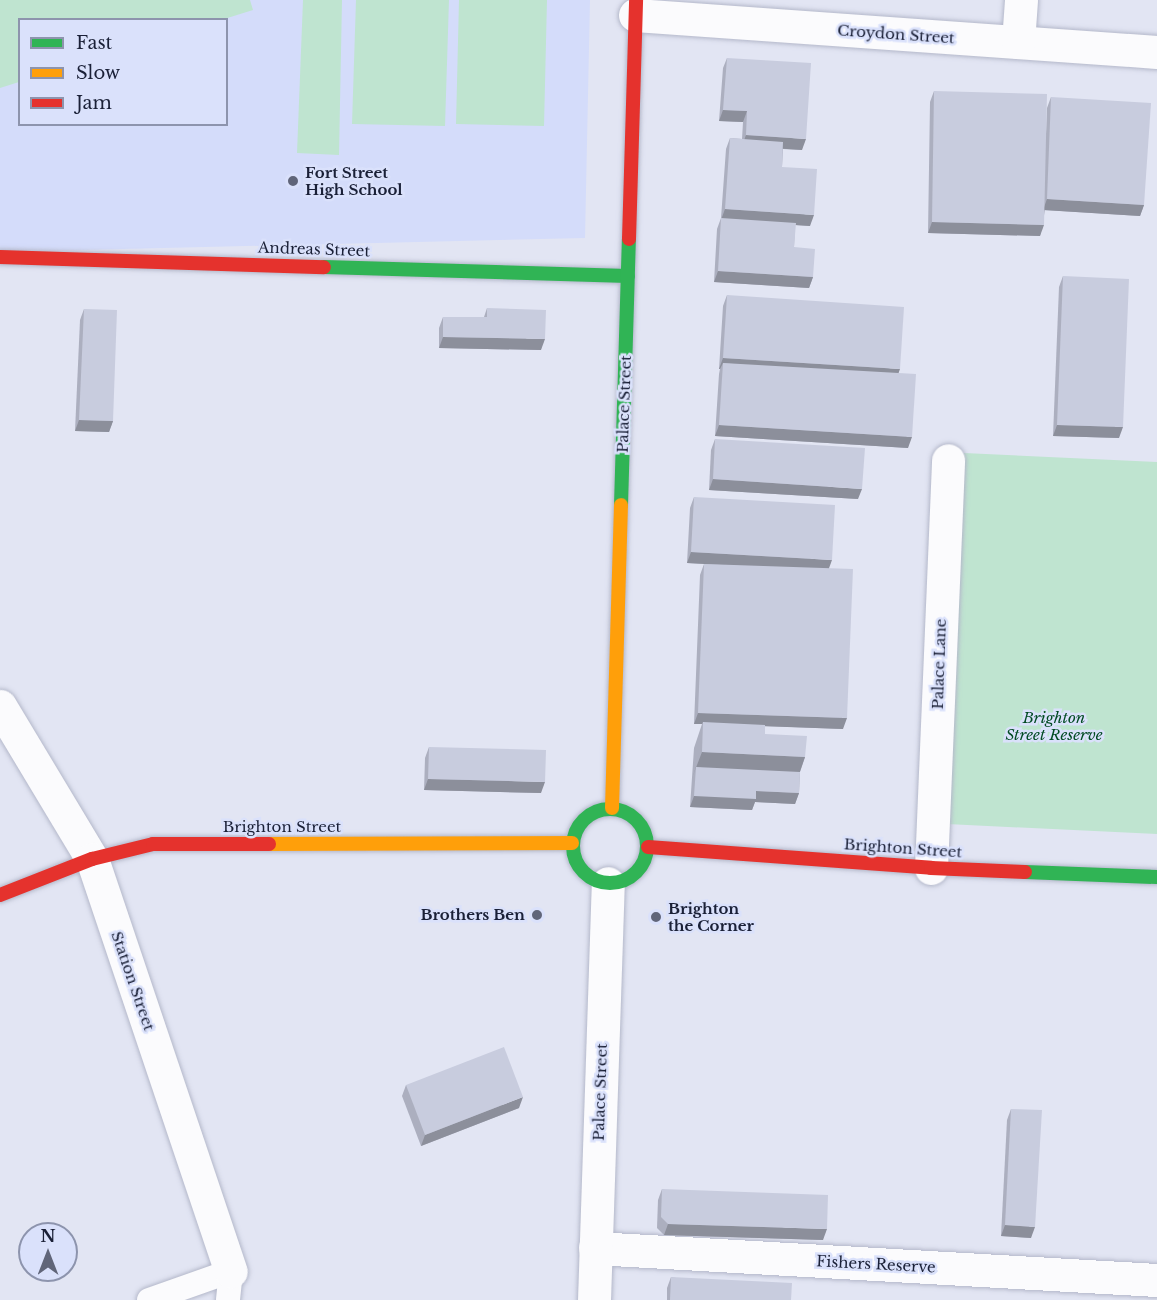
<!DOCTYPE html>
<style>
body{margin:0}
#map{position:relative;width:1157px;height:1300px;overflow:hidden;background:#e2e5f3;font-family:"Libre Baskerville",serif}
div>[style]{position:absolute}
.built>*{inset:0;background:#d4dcfa}
.green>*{inset:0;background:#bfe4d0}
.roads{filter:drop-shadow(0 0 2px #b4b8ca) drop-shadow(0 0 2px #b4b8ca)}
.lane>*{height:24px;margin:-12px;padding:0 12px;transform-origin:12px;border-radius:12px;background:#fbfbfd}
.street>*{height:33px;margin:-16.5px;padding:0 16.5px;transform-origin:16.5px;border-radius:16.5px;background:#fbfbfd}
.fast>*{height:14px;margin:-7px;padding:0 7px;transform-origin:7px;border-radius:7px;background:#30b455}
.fast>.ring{margin:-7px;padding:0;box-sizing:content-box;background:none;border:14px solid #30b455;border-radius:50%}
.slow>*{height:14px;margin:-7px;padding:0 7px;transform-origin:7px;border-radius:7px;background:#ff9f0a}
.jam>*{height:14px;margin:-7px;padding:0 7px;transform-origin:7px;border-radius:7px;background:#e5322d}
.wall>*{inset:0;background:#acafbf}
.shaded-wall>*{inset:0;background:#8c8f9b}
.building>*{inset:0;background:#c8ccde}
.dots>*{width:16px;height:16px;translate:-50% -50%;box-sizing:border-box;border:3px solid #dae1fb;border-radius:50%}
span{translate:-50% -50%;white-space:nowrap;text-align:center;line-height:1.15;-webkit-text-stroke:5px #dae1fb;paint-order:stroke}
.street-label{font-size:15px;color:#1a2037}
.poi-label{font-size:15px;color:#1a2037;font-weight:700}
.left{translate:0 -50%;text-align:left}
.right{translate:-100% -50%;text-align:right}
.park-label{font-size:15px;color:#024b23;font-style:italic}
.legend{position:absolute;left:18px;top:18px;width:210px;height:108px;box-sizing:border-box;background:#dae1fb;border:2px solid #8d94ad;margin:0;padding:8px 10px;list-style:none;font-size:18px;color:#1a2037}
.legend li{display:flex;align-items:center;gap:12px;height:30px}
.legend b{width:30px;border:2px solid #8d94ad}
.north{position:absolute;left:18px;top:1222px;width:60px;height:60px;box-sizing:border-box;background:#dae1fb;border:2px solid #8d94ad;border-radius:50%;rotate:0deg;font-size:16px;font-weight:700;line-height:24px;text-align:center;color:#1a2037}
.north::after{content:'';display:block;margin:auto;width:21px;height:27px;background:#606579;clip-path:polygon(50% 0,100% 100%,50% 72%,0 100%)}
</style>
<div id="map">
<div class="built">
<div style="clip-path:polygon(evenodd,0 0,590px 0,585px 238px,0 252px,0 0,20px 20px,226px 20px,226px 124px,20px 124px,20px 20px)"></div>
</div>
<div class="green">
<div style="clip-path:polygon(0 0,250px 0,253px 10px,221px 20px,20px 20px,19px 82px,0 88px)"></div>
<div style="clip-path:polygon(303px 0,342px 0,339px 155px,297px 153px)"></div>
<div style="clip-path:polygon(356px 0,449px 0,445px 126px,352px 124px)"></div>
<div style="clip-path:polygon(459px 0,547px 0,544px 126px,456px 124px)"></div>
<div style="clip-path:polygon(964px 453px,1157px 462px,1157px 834px,947px 824px)"></div>
</div>
<div class="roads">
<div class="lane">
<div style="left:149px;top:1300px;width:87px;rotate:-19.5deg"></div>
<div style="left:231px;top:1271px;width:29px;rotate:96deg"></div>
</div>
<div class="street">
<div style="left:635px;top:15px;width:523px;rotate:4.05deg"></div>
<div style="left:1018px;top:42px;width:42px;rotate:-85.9deg"></div>
<div style="left:0;top:706px;width:179px;rotate:59deg"></div>
<div style="left:92px;top:859px;width:435px;rotate:71.4deg"></div>
<div style="left:931px;top:868px;width:408px;rotate:-87.6deg"></div>
<div style="left:595px;top:1248px;width:563px;rotate:3.26deg"></div>
<div style="left:594px;top:1300px;width:417px;rotate:-88.1deg"></div>
</div>
<div class="fast">
<div style="left:324px;top:267px;width:304px;rotate:1.7deg"></div>
<div style="left:621px;top:505px;width:266px;rotate:-88.3deg"></div>
<div class="ring" style="left:573px;top:809px;width:60px;height:60px"></div>
<div style="left:1025px;top:872px;width:132px;rotate:2.2deg"></div>
</div>
<div class="slow">
<div style="left:612px;top:808px;width:303px;rotate:-88.3deg"></div>
<div style="left:269px;top:844px;width:303px;rotate:-0.2deg"></div>
</div>
<div class="jam">
<div style="left:629px;top:239px;width:239px;rotate:-88.3deg"></div>
<div style="left:0;top:257px;width:324px;rotate:1.8deg"></div>
<div style="left:648px;top:847px;width:284px;rotate:4.2deg"></div>
<div style="left:931px;top:868px;width:94px;rotate:2.4deg"></div>
<div style="left:0;top:895px;width:99px;rotate:-21.4deg"></div>
<div style="left:92px;top:859px;width:63px;rotate:-13.8deg"></div>
<div style="left:153px;top:844px;width:116px"></div>
</div>
</div>
<div class="wall">
<div style="clip-path:polygon(727px 58px,802px 150px,783px 149px,782px 167px,810px 226px,795px 225px,794px 247px,813px 277px,809px 288px,714px 282px,717px 229px,721px 218px,726px 149px,730px 138px,742px 139px,743px 122px,719px 121px,723px 68px)"></div>
<div style="clip-path:polygon(934px 91px,1046px 134px,1047px 108px,1051px 97px,1144px 205px,1140px 216px,1045px 210px,1040px 236px,928px 233px,930px 102px)"></div>
<div style="clip-path:polygon(1063px 276px,1119px 438px,1053px 436px,1059px 287px)"></div>
<div style="clip-path:polygon(727px 295px,899px 373px,908px 448px,715px 436px,719px 374px,720px 369px,719px 369px,723px 306px)"></div>
<div style="clip-path:polygon(487px 308px,541px 350px,439px 348px,439px 328px,443px 317px,484px 317px)"></div>
<div style="clip-path:polygon(84px 309px,113px 421px,109px 432px,75px 431px,80px 320px)"></div>
<div style="clip-path:polygon(715px 439px,858px 499px,709px 490px,711px 450px)"></div>
<div style="clip-path:polygon(694px 497px,829px 568px,843px 729px,765px 726px,765px 734px,805px 757px,800px 772px,799px 793px,795px 804px,755px 802px,752px 810px,690px 807px,694px 748px,702px 724px,694px 724px,700px 575px,704px 564px,708px 564px,687px 563px,690px 508px)"></div>
<div style="clip-path:polygon(429px 747px,541px 793px,424px 790px,425px 758px)"></div>
<div style="clip-path:polygon(406px 1085px,519px 1108px,421px 1146px,402px 1096px)"></div>
<div style="clip-path:polygon(1011px 1109px,1031px 1238px,1001px 1236px,1007px 1120px)"></div>
<div style="clip-path:polygon(662px 1189px,823px 1240px,664px 1235px,657px 1228px,658px 1200px)"></div>
<div style="clip-path:polygon(671px 1277px,791px 1300px,667px 1300px,667px 1288px)"></div>
</div>
<div class="shaded-wall">
<div style="clip-path:polygon(723px 110px,747px 111px,743px 122px,719px 121px)"></div>
<div style="clip-path:polygon(746px 135px,806px 139px,802px 150px,742px 146px)"></div>
<div style="clip-path:polygon(1047px 199px,1144px 205px,1140px 216px,1043px 210px)"></div>
<div style="clip-path:polygon(725px 209px,814px 215px,810px 226px,721px 220px)"></div>
<div style="clip-path:polygon(932px 222px,1044px 225px,1040px 236px,928px 233px)"></div>
<div style="clip-path:polygon(718px 271px,813px 277px,809px 288px,714px 282px)"></div>
<div style="clip-path:polygon(443px 337px,545px 339px,541px 350px,439px 348px)"></div>
<div style="clip-path:polygon(723px 358px,900px 369px,896px 380px,723px 363px,720px 369px,719px 369px)"></div>
<div style="clip-path:polygon(79px 420px,113px 421px,109px 432px,75px 431px)"></div>
<div style="clip-path:polygon(719px 425px,912px 437px,908px 448px,715px 436px)"></div>
<div style="clip-path:polygon(1057px 425px,1123px 427px,1119px 438px,1053px 436px)"></div>
<div style="clip-path:polygon(713px 479px,862px 489px,858px 499px,709px 490px)"></div>
<div style="clip-path:polygon(691px 552px,832px 560px,828px 571px,687px 563px)"></div>
<div style="clip-path:polygon(698px 713px,847px 718px,843px 729px,703px 724px,703px 722px,702px 724px,694px 724px)"></div>
<div style="clip-path:polygon(702px 752px,805px 757px,796px 783px,696px 767px,692px 778px)"></div>
<div style="clip-path:polygon(428px 779px,545px 782px,541px 793px,424px 790px)"></div>
<div style="clip-path:polygon(756px 791px,799px 793px,795px 804px,755px 802px,752px 810px,690px 807px,694px 796px)"></div>
<div style="clip-path:polygon(523px 1097px,519px 1108px,421px 1146px,425px 1135px)"></div>
<div style="clip-path:polygon(668px 1224px,827px 1229px,823px 1240px,664px 1235px)"></div>
<div style="clip-path:polygon(1005px 1225px,1035px 1227px,1031px 1238px,1001px 1236px)"></div>
</div>
<div class="building">
<div style="clip-path:polygon(727px 58px,811px 63px,806px 139px,746px 135px,747px 111px,723px 110px)"></div>
<div style="clip-path:polygon(934px 91px,1047px 94px,1044px 225px,932px 222px)"></div>
<div style="clip-path:polygon(1051px 97px,1151px 103px,1144px 205px,1047px 199px)"></div>
<div style="clip-path:polygon(730px 138px,783px 142px,782px 167px,817px 169px,814px 215px,725px 209px)"></div>
<div style="clip-path:polygon(721px 218px,796px 223px,794px 247px,815px 249px,813px 277px,718px 271px)"></div>
<div style="clip-path:polygon(1063px 276px,1129px 279px,1123px 427px,1057px 425px)"></div>
<div style="clip-path:polygon(727px 295px,904px 307px,900px 369px,723px 358px)"></div>
<div style="clip-path:polygon(487px 308px,546px 310px,545px 339px,443px 337px,443px 317px,487px 317px)"></div>
<div style="clip-path:polygon(84px 309px,117px 310px,113px 421px,79px 420px)"></div>
<div style="clip-path:polygon(723px 363px,916px 374px,912px 437px,719px 425px)"></div>
<div style="clip-path:polygon(715px 439px,865px 448px,862px 489px,713px 479px)"></div>
<div style="clip-path:polygon(694px 497px,835px 505px,832px 560px,691px 552px)"></div>
<div style="clip-path:polygon(704px 564px,853px 569px,847px 718px,698px 713px)"></div>
<div style="clip-path:polygon(703px 722px,765px 725px,765px 734px,807px 736px,805px 757px,702px 752px)"></div>
<div style="clip-path:polygon(429px 747px,546px 750px,545px 782px,428px 779px)"></div>
<div style="clip-path:polygon(696px 767px,800px 772px,799px 793px,756px 791px,756px 799px,694px 796px)"></div>
<div style="clip-path:polygon(504px 1047px,523px 1097px,425px 1135px,406px 1085px)"></div>
<div style="clip-path:polygon(1011px 1109px,1042px 1110px,1035px 1227px,1005px 1225px)"></div>
<div style="clip-path:polygon(662px 1189px,828px 1195px,827px 1229px,668px 1224px,661px 1217px)"></div>
<div style="clip-path:polygon(671px 1277px,792px 1283px,791px 1300px,670px 1300px)"></div>
</div>
<div class="dots">
<div style="left:293px;top:181px;background:#606579"></div>
<div style="left:537px;top:915px;background:#606579"></div>
<div style="left:656px;top:917px;background:#606579"></div>
</div>
<div class="street-label">
<span style="left:896px;top:34px;rotate:4deg">Croydon Street</span>
<span style="left:314px;top:249px;rotate:2deg">Andreas Street</span>
<span style="left:624px;top:404px;rotate:-88deg">Palace Street</span>
<span style="left:939px;top:664px;rotate:-88deg">Palace Lane</span>
<span style="left:282px;top:827px">Brighton Street</span>
<span style="left:903px;top:848px;rotate:4deg">Brighton Street</span>
<span style="left:133px;top:981px;rotate:71deg">Station Street</span>
<span style="left:600px;top:1092px;rotate:-88deg">Palace Street</span>
<span style="left:876px;top:1264px;rotate:3deg">Fishers Reserve</span>
</div>
<div class="poi-label">
<span class="left" style="left:305px;top:181px">Fort Street<br>High School</span>
<span class="left" style="left:668px;top:917px">Brighton<br>the Corner</span>
<span class="right" style="left:525px;top:915px">Brothers Ben</span>
</div>
<div class="park-label">
<span style="left:1054px;top:726px">Brighton<br>Street Reserve</span>
</div>
<ul class="legend">
<li><b style="height:8px;background:#30b455"></b>Fast</li>
<li><b style="height:8px;background:#ff9f0a"></b>Slow</li>
<li><b style="height:8px;background:#e5322d"></b>Jam</li>
</ul>
<div class="north">N</div>
</div>
